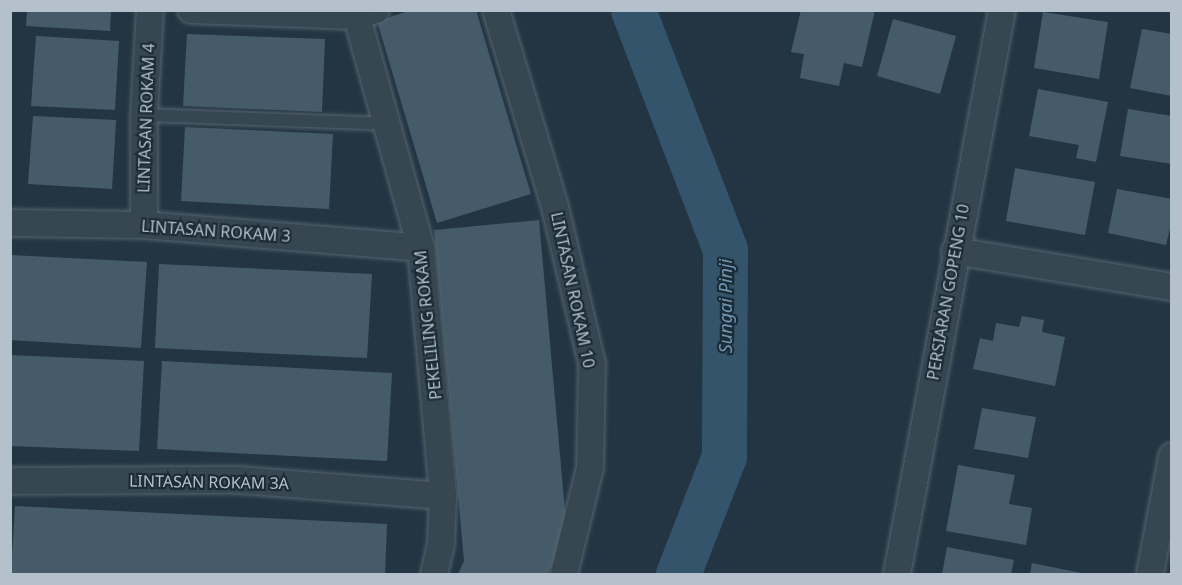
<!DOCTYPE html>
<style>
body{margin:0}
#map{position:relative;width:1182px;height:585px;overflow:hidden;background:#233543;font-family:"Noto Sans",sans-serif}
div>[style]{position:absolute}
.river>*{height:45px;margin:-22.5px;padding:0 22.5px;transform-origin:22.5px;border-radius:22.5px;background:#34546b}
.building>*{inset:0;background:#465b69}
.roads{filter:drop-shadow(0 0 2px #55646f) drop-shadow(0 0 2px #55646f)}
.service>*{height:12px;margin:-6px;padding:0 6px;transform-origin:6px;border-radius:6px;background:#374752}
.minor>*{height:26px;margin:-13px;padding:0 13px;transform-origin:13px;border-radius:13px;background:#374752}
span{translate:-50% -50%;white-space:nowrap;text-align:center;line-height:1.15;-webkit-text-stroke:4.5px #1c2c37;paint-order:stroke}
.street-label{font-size:16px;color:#b4c1cc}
.water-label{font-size:18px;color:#7097b3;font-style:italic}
.frame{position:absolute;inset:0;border:12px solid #b4c1cc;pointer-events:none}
</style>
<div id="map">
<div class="river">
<div style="left:633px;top:10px;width:257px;rotate:69deg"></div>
<div style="left:725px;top:250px;width:206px;rotate:90.3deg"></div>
<div style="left:724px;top:456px;width:127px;rotate:111.3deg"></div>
</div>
<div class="building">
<div style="clip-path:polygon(27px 10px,111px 10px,110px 31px,26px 26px)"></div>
<div style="clip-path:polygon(412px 10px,476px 10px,531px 194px,437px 223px,377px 21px)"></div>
<div style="clip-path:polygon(801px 10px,875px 10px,862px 67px,844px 63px,839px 86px,800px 78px,804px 54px,791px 52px)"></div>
<div style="clip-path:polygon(1043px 12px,1108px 22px,1099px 79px,1034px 68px)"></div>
<div style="clip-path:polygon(893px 19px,956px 36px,940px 94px,877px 76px)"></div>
<div style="clip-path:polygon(1142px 29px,1172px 34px,1172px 96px,1130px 88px)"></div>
<div style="clip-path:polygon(187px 34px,325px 39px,322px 112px,183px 106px)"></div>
<div style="clip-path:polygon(36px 36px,119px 41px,115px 110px,31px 106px)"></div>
<div style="clip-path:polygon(1038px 89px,1108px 102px,1096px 162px,1076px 158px,1079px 145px,1029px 136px)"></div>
<div style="clip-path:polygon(1128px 109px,1172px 116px,1172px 164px,1120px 156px)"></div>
<div style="clip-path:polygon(33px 116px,116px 120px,112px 189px,28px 184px)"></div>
<div style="clip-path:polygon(185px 127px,333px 134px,329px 209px,181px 201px)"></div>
<div style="clip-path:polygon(1015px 168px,1095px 182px,1085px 235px,1006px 221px)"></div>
<div style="clip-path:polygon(1117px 189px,1172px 199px,1172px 220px,1166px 245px,1108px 233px)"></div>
<div style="clip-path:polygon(539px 220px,567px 533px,548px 574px,458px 574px,464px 561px,434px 230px)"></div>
<div style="clip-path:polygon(10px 255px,147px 262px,141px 348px,10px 340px)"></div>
<div style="clip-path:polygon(159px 264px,372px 274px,367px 358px,155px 348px)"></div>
<div style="clip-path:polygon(1022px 316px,1044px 320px,1042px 332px,1065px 337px,1055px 386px,973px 369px,980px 338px,993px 341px,996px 323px,1019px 327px)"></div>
<div style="clip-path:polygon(10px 355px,144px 361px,139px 451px,10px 446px)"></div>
<div style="clip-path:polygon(162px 361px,392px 373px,387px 461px,157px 449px)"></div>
<div style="clip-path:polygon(982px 408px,1036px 417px,1028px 458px,974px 449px)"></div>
<div style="clip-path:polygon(958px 465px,1015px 475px,1009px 504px,1032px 508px,1026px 545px,946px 531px)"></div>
<div style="clip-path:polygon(15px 506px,387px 524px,385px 574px,11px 574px)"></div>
<div style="clip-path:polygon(947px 547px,1014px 560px,1011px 574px,942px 574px)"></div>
<div style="clip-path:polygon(1032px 563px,1081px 573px,1081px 574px,1030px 574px)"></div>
</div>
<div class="roads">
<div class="service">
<div style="left:144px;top:115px;width:241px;rotate:2.1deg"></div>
</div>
<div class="minor">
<div style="left:191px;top:10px;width:166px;rotate:2.1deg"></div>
<div style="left:357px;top:16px;width:20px;rotate:-18deg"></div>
<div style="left:355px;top:10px;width:247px;rotate:74.5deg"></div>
<div style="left:421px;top:248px;width:249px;rotate:84.9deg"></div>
<div style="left:443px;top:496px;width:48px;rotate:92.4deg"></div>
<div style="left:441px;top:544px;width:31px;rotate:103deg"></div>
<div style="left:496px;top:10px;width:202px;rotate:73.3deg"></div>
<div style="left:554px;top:203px;width:165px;rotate:76.7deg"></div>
<div style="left:592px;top:364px;width:104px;rotate:91.1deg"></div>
<div style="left:590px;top:468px;width:109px;rotate:103.8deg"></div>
<div style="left:10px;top:223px;width:134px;rotate:0.9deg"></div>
<div style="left:144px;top:225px;width:278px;rotate:4.7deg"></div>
<div style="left:144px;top:225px;width:110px;rotate:-90deg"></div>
<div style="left:144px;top:115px;width:105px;rotate:-86.7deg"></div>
<div style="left:955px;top:251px;width:220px;rotate:9.4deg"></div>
<div style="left:10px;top:481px;width:229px;rotate:-0.3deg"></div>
<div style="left:239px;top:480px;width:205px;rotate:4.5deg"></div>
<div style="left:897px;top:574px;width:574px;rotate:-79.45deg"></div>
<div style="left:1150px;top:574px;width:120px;rotate:-79.4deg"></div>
</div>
</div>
<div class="street-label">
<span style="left:146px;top:118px;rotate:-88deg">LINTASAN ROKAM 4</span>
<span style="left:216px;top:231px;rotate:4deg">LINTASAN ROKAM 3</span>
<span style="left:573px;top:290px;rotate:78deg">LINTASAN ROKAM 10</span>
<span style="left:948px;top:292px;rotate:-80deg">PERSIARAN GOPENG 10</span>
<span style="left:428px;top:325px;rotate:-96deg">PEKELILING ROKAM</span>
<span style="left:209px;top:482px;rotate:1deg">LINTASAN ROKAM 3A</span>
</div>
<div class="water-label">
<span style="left:725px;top:306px;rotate:-90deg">Sungai Pinji</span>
</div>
<div class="frame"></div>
</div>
